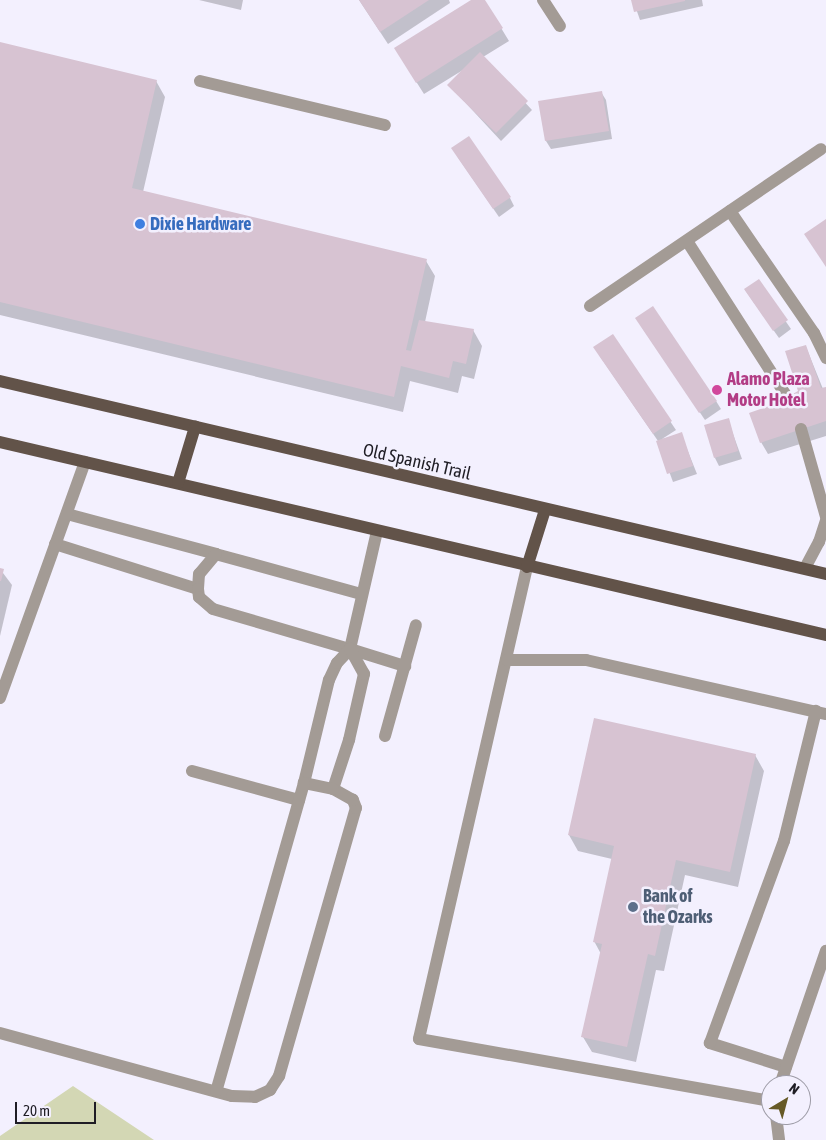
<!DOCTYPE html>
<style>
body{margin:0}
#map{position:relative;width:826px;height:1140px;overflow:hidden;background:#f3f0fe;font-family:"Asap Condensed",sans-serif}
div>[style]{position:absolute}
.green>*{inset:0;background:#d3d7b4}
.shadow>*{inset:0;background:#0003}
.building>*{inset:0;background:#d7c3d2}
.lane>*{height:12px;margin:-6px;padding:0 6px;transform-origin:6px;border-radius:6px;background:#a39b95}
.street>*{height:12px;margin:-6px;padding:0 6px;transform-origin:6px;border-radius:6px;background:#a39b95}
.primary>*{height:12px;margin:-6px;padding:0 6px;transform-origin:6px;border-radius:6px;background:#625349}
.dots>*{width:14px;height:14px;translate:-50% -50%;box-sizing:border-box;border:2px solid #f3f0fe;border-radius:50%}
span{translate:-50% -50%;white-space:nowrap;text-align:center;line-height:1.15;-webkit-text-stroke:5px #f3f0fe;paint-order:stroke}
.shop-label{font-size:18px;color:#366cbe;font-weight:700}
.left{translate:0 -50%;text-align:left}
.hotel-label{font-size:18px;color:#b23c85;font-weight:700}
.street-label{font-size:18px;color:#1f1d25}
.service-label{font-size:18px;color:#4e5e75;font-weight:700}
.north{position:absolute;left:761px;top:1075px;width:50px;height:50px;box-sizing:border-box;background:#f3f0fe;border:1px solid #9e9ca7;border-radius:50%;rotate:37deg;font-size:14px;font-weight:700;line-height:20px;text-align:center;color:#1f1d25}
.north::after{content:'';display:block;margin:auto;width:18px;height:22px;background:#665926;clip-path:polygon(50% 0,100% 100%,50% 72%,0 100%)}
.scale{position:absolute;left:15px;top:1102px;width:81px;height:22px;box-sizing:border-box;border:2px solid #1f1d25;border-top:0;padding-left:6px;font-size:15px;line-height:18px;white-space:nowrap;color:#1f1d25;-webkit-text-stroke:4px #f3f0fe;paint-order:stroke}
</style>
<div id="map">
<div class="green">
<div style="clip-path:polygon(73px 1086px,154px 1140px,0 1140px,0 1136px)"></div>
</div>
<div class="shadow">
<div style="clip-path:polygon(199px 0,243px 0,241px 10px)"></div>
<div style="clip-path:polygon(359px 0,449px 0,450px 3px,388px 44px)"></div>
<div style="clip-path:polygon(473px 0,484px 0,509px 41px,483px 57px,532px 110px,501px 141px,449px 85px,463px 70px,424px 94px,403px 61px)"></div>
<div style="clip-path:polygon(633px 0,702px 0,703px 6px,640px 20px)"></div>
<div style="clip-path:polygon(0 44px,156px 81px,165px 97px,143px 192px,426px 261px,435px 276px,425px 322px,473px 330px,482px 346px,474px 379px,462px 376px,458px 393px,410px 381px,403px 412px,0 315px)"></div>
<div style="clip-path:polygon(601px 92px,606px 100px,612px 139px,551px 149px,546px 141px,540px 102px)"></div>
<div style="clip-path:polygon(457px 156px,510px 198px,514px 206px,499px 217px)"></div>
<div style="clip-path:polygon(758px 281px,791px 329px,779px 338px,745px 290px)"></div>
<div style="clip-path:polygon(641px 326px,716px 401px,721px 409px,705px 420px)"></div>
<div style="clip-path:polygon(612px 335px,676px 430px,662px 439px,681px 434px,697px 474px,673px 482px,658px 441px,599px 355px)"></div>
<div style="clip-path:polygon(806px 347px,823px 389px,826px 388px,826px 436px,768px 454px,761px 442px,777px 405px,799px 391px)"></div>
<div style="clip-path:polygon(728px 420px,742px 459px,719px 466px,715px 458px)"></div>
<div style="clip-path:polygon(0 569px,12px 585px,0 636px)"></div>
<div style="clip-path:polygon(755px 755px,764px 771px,738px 887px,685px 875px,664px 971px,656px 970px,636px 1062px,592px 1052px,583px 1037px,601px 954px,594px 941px,612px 859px,578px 851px,569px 835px)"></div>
</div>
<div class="building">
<div style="clip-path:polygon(359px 0,429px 0,380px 32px)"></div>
<div style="clip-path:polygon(471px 0,485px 0,503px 28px,416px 83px,394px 48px)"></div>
<div style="clip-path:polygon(631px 0,685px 0,685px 1px,634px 12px)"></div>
<div style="clip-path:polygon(0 42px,157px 80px,132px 188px,427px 259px,406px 350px,411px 351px,419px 320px,474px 329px,466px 364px,453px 361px,449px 378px,401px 366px,394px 397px,0 302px)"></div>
<div style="clip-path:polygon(480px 52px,528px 101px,496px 133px,447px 85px)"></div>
<div style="clip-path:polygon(602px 91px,609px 131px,545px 141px,538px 101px)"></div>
<div style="clip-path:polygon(469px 136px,511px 197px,493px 209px,451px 148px)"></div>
<div style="clip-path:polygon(826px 219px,826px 267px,804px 234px)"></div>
<div style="clip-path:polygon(759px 279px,788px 320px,773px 331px,744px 289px)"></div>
<div style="clip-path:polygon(653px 306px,717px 401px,699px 413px,635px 318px)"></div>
<div style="clip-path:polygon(613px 334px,672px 421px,653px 434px,593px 347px)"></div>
<div style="clip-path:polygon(806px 345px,821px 388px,826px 387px,826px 421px,760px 443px,749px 413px,777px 403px,798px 391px,785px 351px)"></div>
<div style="clip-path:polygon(729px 418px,738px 451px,714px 458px,704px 425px)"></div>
<div style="clip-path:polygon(682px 432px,693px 466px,667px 474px,656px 441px)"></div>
<div style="clip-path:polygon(0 568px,4px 569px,1px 581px,0 581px)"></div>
<div style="clip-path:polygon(594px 718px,756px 754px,730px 872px,676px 860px,655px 956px,648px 954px,627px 1047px,581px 1037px,602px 944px,593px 942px,614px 846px,568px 835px)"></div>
</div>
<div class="lane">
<div style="left:200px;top:81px;width:190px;rotate:13.4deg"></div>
<div style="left:730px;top:211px;width:148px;rotate:55.5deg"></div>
<div style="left:814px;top:333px;width:28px;rotate:64deg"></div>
<div style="left:687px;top:241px;width:185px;rotate:57.3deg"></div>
<div style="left:590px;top:306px;width:279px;rotate:-34.2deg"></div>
<div style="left:801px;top:429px;width:91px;rotate:74.1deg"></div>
<div style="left:67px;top:514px;width:154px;rotate:15deg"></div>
<div style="left:55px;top:544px;width:150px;rotate:17.5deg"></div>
<div style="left:527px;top:567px;width:484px;rotate:102.9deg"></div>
<div style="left:419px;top:1039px;width:357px;rotate:10deg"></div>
<div style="left:805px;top:568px;width:30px;rotate:-62deg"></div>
<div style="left:819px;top:542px;width:23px;rotate:-72deg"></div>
<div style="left:361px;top:594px;width:150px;rotate:-164.6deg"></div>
<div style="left:216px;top:554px;width:26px;rotate:130deg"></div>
<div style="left:199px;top:574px;width:15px;rotate:94deg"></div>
<div style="left:198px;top:589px;width:8px;rotate:83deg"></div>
<div style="left:199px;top:597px;width:18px;rotate:41deg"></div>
<div style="left:213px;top:609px;width:143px;rotate:16.3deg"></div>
<div style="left:350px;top:649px;width:121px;rotate:-77.1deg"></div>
<div style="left:350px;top:649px;width:58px;rotate:17.2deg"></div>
<div style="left:507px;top:660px;width:79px"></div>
<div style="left:586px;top:660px;width:246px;rotate:12.7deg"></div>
<div style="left:0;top:698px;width:251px;rotate:-70.2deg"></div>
<div style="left:385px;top:736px;width:115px;rotate:-74.4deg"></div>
<div style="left:192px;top:771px;width:111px;rotate:15.2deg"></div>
<div style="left:304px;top:783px;width:106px;rotate:-76.4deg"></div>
<div style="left:329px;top:680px;width:19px;rotate:-65deg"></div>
<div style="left:337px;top:663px;width:19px;rotate:-47deg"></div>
<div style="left:333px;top:789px;width:52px;rotate:-71.9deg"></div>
<div style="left:349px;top:740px;width:68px;rotate:-77.2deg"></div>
<div style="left:364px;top:674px;width:29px;rotate:-119deg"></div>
<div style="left:0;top:1033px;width:240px;rotate:15.2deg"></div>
<div style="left:232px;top:1096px;width:23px;rotate:2deg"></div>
<div style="left:255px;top:1097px;width:17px;rotate:-25deg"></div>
<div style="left:270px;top:1090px;width:17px;rotate:-57deg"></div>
<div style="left:279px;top:1076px;width:279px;rotate:-74deg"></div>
<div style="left:356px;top:808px;width:9px;rotate:-111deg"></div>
<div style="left:353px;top:800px;width:23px;rotate:-151deg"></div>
<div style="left:333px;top:789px;width:30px;rotate:-168deg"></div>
<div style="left:304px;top:783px;width:320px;rotate:105.9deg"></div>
<div style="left:786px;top:1067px;width:80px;rotate:-162.5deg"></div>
<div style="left:710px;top:1043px;width:215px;rotate:-69.9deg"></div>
<div style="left:784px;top:841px;width:134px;rotate:-76.2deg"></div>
</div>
<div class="street">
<div style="left:543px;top:0;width:31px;rotate:57deg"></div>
<div style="left:780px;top:1085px;width:142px;rotate:-71.1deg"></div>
<div style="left:776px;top:1115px;width:25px;rotate:83deg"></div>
</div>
<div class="primary">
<div style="left:0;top:381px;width:848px;rotate:13.15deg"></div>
<div style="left:0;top:442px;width:848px;rotate:13.15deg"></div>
<div style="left:178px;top:483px;width:59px;rotate:-73.1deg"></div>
<div style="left:527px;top:567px;width:60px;rotate:-72.5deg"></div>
</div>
<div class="dots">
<div style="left:140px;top:224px;background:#3f7fe0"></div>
<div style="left:717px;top:390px;background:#d1479c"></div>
<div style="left:633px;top:907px;background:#5c6f8a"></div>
</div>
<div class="shop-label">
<span class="left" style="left:150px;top:224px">Dixie Hardware</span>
</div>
<div class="hotel-label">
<span class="left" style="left:727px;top:390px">Alamo Plaza<br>Motor Hotel</span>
</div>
<div class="street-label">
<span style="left:417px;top:462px;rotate:13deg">Old Spanish Trail</span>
</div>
<div class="service-label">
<span class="left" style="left:643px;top:907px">Bank of<br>the Ozarks</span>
</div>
<div class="north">N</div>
<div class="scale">20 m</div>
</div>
